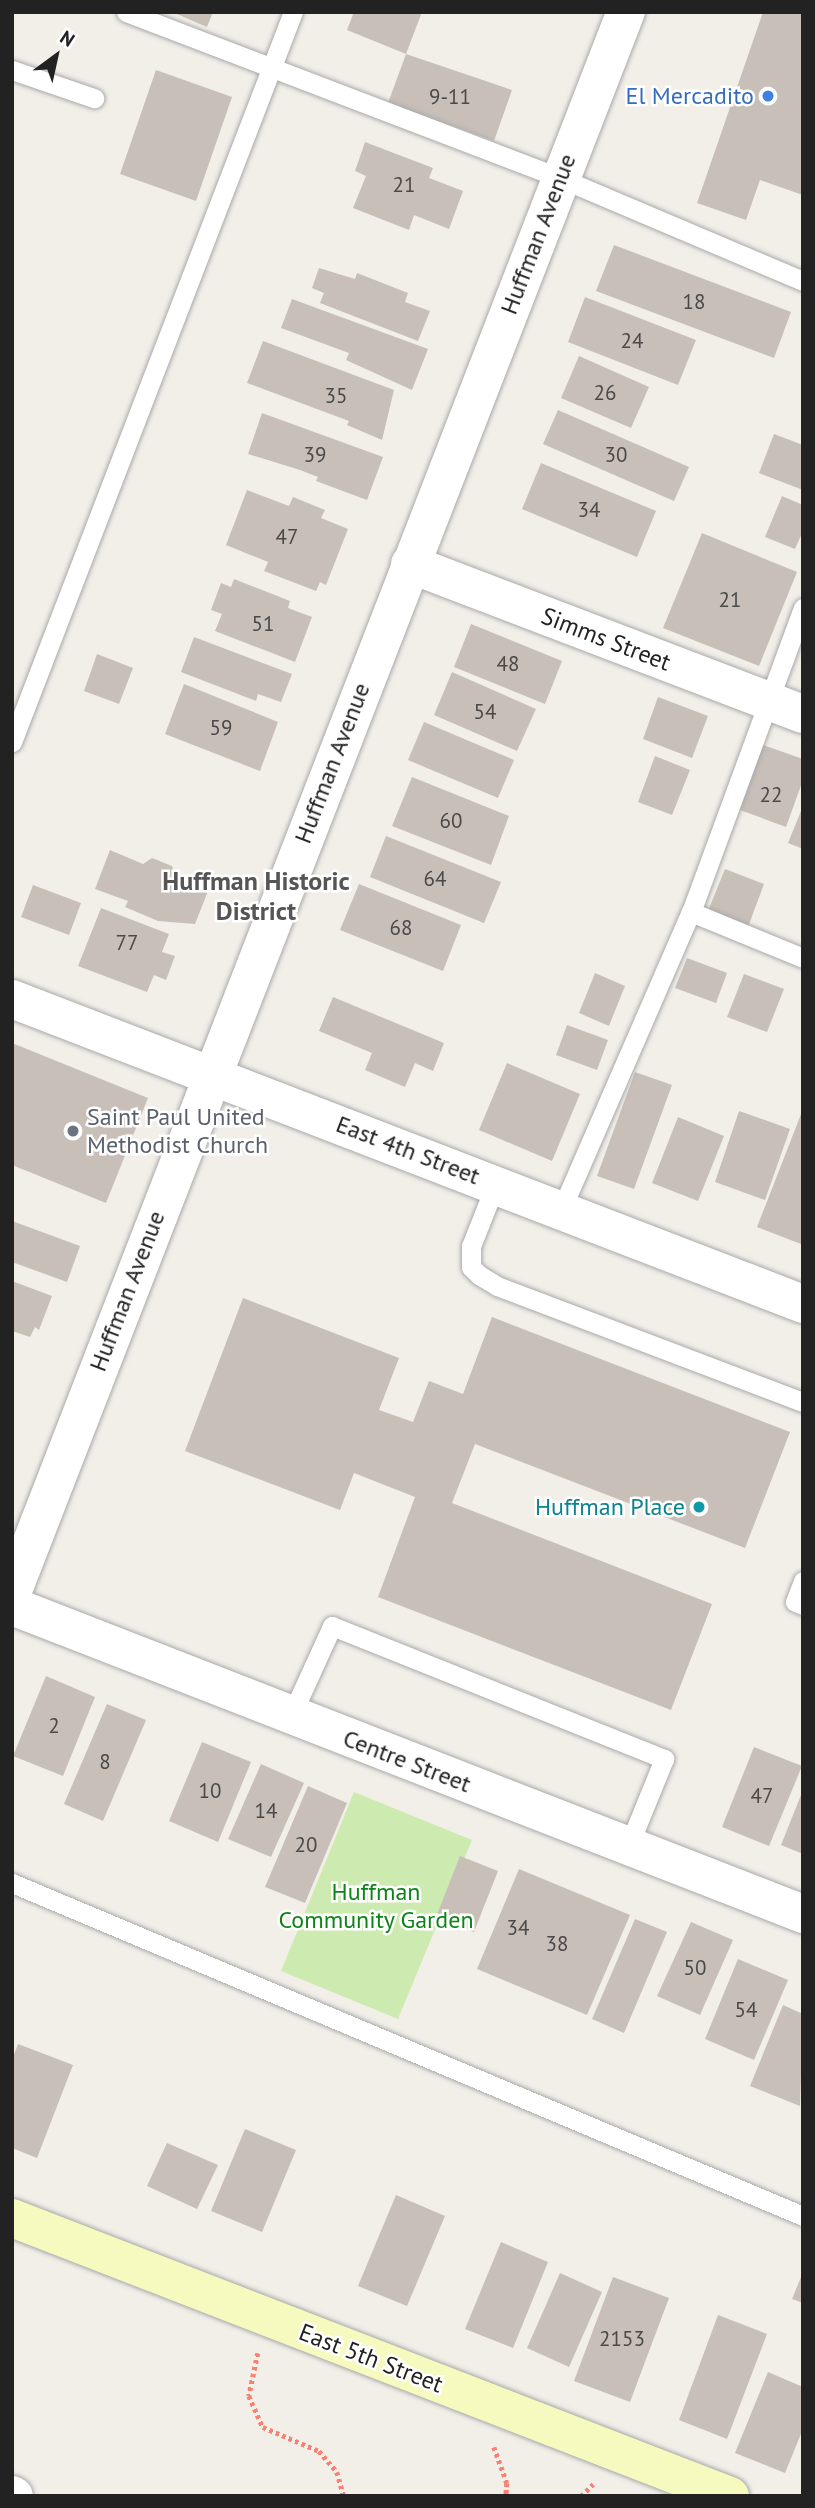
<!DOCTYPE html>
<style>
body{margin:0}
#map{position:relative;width:815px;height:2508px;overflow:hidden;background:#f2efe9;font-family:"PT Sans",sans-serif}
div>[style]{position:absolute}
.grass>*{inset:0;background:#cdebb0}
.building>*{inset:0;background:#c7bfb8}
.path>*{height:4.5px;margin-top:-2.25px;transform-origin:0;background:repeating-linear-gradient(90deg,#fa8072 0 3.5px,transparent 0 7px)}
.roads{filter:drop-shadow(0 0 2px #a9a9a9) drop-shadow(0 0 2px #a9a9a9)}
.service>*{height:19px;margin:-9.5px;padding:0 9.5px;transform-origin:9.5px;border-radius:9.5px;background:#fff}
.minor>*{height:38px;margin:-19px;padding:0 19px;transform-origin:19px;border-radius:19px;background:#fff}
.tertiary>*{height:38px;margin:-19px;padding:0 19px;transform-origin:19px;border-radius:19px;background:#fff}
.secondary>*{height:38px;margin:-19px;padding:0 19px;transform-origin:19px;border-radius:19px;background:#f7fabf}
.dots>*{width:19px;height:19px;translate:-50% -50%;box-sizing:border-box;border:4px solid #fff;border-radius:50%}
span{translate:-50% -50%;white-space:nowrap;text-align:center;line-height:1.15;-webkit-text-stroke:5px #fff;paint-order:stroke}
.number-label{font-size:21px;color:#4b4948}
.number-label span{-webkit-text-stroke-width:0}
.shop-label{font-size:24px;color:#366cbe}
.right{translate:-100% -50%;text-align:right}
.street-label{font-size:24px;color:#222}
.worship-label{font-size:24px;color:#5b616d}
.left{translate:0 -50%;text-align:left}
.culture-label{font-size:24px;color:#0d838f}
.park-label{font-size:24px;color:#0c8416}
.neighbourhood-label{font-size:26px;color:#555;font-weight:700}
.frame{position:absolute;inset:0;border:14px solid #222;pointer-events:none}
.north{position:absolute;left:21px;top:21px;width:70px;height:70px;-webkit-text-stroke:5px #fff;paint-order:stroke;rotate:33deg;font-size:19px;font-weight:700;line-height:28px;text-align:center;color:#222}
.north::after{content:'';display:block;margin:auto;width:24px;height:32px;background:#222;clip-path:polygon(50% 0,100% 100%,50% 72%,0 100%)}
</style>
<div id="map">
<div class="grass">
<div style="clip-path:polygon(354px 1792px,472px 1840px,398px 2019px,281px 1971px)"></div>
</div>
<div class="building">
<div style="clip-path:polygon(172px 12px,213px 12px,207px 27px)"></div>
<div style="clip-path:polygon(354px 12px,422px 12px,406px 54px,347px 30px)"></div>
<div style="clip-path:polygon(763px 12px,803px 12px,803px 195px,760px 180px,746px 220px,697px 203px)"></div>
<div style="clip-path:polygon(406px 54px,512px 90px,494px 141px,388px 103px)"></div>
<div style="clip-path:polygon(156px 70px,232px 97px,196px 201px,120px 174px)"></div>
<div style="clip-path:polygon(365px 142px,433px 168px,429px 178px,463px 191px,449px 229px,414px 215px,409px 230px,353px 208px,366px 176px,355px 171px)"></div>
<div style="clip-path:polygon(614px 245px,791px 312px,774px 358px,596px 291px)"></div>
<div style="clip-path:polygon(319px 268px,355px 279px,357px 273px,408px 293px,405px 302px,430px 311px,418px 341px,320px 303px,324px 293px,312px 288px)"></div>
<div style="clip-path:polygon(585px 297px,696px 340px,678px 385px,568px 342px)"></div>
<div style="clip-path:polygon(292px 299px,428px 349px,412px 390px,346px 360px,349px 353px,281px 328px)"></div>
<div style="clip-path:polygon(263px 341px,394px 390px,382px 440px,347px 425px,349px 421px,247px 383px)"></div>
<div style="clip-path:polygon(579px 356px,649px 387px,631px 428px,561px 398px)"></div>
<div style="clip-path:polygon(558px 410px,689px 467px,674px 501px,543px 444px)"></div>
<div style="clip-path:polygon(262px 413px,383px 457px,367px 500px,316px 481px,318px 477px,300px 470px,248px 454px)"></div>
<div style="clip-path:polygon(774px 434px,803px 445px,803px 490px,759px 473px)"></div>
<div style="clip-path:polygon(541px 463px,656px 511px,637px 557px,522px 509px)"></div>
<div style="clip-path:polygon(247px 490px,289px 506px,293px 497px,325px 510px,321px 518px,348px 529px,326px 585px,320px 582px,316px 591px,264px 571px,268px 562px,226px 545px)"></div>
<div style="clip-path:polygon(782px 496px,803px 505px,803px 531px,795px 549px,765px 537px)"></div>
<div style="clip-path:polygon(702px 533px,797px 572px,759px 666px,663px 628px)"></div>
<div style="clip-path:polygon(234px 579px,290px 601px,288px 608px,312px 617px,295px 662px,215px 631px,222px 614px,211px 610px,221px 583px,231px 587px)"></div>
<div style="clip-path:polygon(471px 624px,562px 661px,545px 704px,454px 667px)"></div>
<div style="clip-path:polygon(194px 637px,292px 674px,281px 702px,258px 694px,256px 701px,181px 672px)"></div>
<div style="clip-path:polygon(97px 654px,133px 668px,119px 704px,84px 691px)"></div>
<div style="clip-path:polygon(452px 672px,536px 709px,517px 751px,434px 715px)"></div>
<div style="clip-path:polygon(184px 684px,278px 722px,260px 771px,165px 734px)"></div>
<div style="clip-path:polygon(658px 697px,708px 716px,692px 758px,643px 739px)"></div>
<div style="clip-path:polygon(424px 722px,514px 760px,498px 798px,408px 760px)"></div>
<div style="clip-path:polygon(763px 745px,803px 759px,803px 780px,786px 827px,740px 810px)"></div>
<div style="clip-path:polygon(655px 756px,690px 770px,672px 815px,638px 802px)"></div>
<div style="clip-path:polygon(412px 777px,509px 816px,491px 865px,392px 826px)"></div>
<div style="clip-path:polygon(803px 806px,803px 849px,788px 843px)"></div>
<div style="clip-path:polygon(386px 836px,501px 882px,484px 923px,370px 877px)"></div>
<div style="clip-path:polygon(110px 850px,143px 864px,152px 858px,172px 866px,176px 879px,208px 891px,195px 924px,158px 921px,125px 907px,128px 901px,95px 889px)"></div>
<div style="clip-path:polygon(725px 869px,764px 884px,748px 927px,708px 911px)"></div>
<div style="clip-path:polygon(359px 884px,461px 925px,443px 971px,340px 930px)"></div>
<div style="clip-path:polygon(33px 885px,81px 903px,69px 935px,21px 917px)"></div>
<div style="clip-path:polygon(101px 908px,169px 934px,162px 952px,175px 956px,166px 980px,154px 975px,147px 992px,78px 966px)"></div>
<div style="clip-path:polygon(687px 958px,727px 973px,716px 1003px,675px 988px)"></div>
<div style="clip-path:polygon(595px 973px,625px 986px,609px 1026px,579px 1013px)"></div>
<div style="clip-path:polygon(744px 974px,784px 989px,767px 1032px,727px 1017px)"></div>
<div style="clip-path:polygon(333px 997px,444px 1043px,433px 1071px,415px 1063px,405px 1087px,365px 1070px,372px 1053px,319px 1031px)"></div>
<div style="clip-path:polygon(567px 1025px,608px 1040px,597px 1070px,556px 1055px)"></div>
<div style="clip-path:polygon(12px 1043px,148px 1098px,106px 1203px,12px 1165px)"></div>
<div style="clip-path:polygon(507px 1063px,580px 1094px,552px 1161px,479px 1130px)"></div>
<div style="clip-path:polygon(635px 1072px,672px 1085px,634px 1189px,597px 1176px)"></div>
<div style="clip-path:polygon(803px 1109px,803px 1240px,801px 1244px,757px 1227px)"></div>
<div style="clip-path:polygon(739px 1111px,790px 1129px,765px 1200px,715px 1182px)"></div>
<div style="clip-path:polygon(678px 1117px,724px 1136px,698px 1201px,652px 1183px)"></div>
<div style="clip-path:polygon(12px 1221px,80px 1246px,67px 1282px,12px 1262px)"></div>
<div style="clip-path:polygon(12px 1281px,52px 1296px,39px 1330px,35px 1327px,30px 1337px,12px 1331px)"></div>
<div style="clip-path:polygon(243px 1298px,399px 1358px,379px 1410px,413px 1422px,429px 1381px,463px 1394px,492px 1317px,790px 1432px,745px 1548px,475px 1444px,452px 1503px,712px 1604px,671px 1710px,378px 1597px,415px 1497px,354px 1473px,340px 1510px,185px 1451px)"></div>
<div style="clip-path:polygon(46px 1676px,95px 1697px,63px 1776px,13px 1756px)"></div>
<div style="clip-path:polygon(107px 1704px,146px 1720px,103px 1821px,64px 1804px)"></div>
<div style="clip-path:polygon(202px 1742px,251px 1762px,218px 1842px,169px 1821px)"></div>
<div style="clip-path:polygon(754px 1747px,802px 1766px,769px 1846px,722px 1827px)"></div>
<div style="clip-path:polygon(261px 1764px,304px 1783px,271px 1857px,228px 1839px)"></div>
<div style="clip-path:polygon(308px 1786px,347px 1803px,305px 1903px,265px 1887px)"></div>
<div style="clip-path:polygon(803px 1790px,803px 1854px,781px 1845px)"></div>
<div style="clip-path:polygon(460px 1856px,498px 1871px,474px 1932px,436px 1917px)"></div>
<div style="clip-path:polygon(519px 1869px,630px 1915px,587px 2015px,477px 1969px)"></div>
<div style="clip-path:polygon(635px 1919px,667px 1932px,624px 2033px,592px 2019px)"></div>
<div style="clip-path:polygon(691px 1922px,733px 1940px,700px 2015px,657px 1996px)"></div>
<div style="clip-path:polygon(738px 1959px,788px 1980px,754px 2060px,705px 2039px)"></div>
<div style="clip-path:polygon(783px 2005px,803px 2014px,800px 2106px,750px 2086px)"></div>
<div style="clip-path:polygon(18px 2044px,73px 2065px,37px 2158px,12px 2148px,12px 2060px)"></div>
<div style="clip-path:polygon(245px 2129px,296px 2150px,262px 2232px,211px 2211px)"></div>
<div style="clip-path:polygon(167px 2143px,218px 2165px,197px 2209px,147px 2186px)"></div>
<div style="clip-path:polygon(396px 2195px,445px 2216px,407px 2306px,358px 2286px)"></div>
<div style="clip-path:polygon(501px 2242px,548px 2262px,513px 2348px,465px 2329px)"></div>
<div style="clip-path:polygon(803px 2272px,803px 2303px,792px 2299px)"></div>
<div style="clip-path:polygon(560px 2273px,602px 2292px,569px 2367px,527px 2348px)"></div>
<div style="clip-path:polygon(613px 2277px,669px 2298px,630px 2402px,574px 2381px)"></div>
<div style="clip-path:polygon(718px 2315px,767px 2334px,727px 2439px,679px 2420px)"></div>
<div style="clip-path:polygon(768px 2372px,803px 2387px,803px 2429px,785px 2473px,735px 2453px)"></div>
</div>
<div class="path">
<div style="left:258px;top:2353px;width:44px;rotate:101.8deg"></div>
<div style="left:249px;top:2396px;width:34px;rotate:66deg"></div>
<div style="left:263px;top:2427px;width:61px;rotate:23.2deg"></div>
<div style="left:319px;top:2451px;width:28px;rotate:49deg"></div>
<div style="left:337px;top:2472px;width:25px;rotate:74deg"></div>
<div style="left:494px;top:2447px;width:38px;rotate:70deg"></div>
<div style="left:507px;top:2483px;width:13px;rotate:94deg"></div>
<div style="left:581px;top:2496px;width:17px;rotate:-45deg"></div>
</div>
<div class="roads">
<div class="service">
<div style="left:126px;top:12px;width:465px;rotate:20.9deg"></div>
<div style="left:560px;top:178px;width:264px;rotate:23deg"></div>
<div style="left:12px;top:70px;width:87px;rotate:18.9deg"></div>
<div style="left:12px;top:742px;width:782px;rotate:-68.95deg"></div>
<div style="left:691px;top:912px;width:121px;rotate:22.3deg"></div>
<div style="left:496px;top:1183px;width:68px;rotate:111.6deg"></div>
<div style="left:471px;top:1246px;width:21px;rotate:90deg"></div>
<div style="left:471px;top:1267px;width:11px;rotate:45deg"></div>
<div style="left:479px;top:1275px;width:21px;rotate:31deg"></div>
<div style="left:497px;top:1286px;width:327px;rotate:20.8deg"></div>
<div style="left:562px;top:1208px;width:323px;rotate:-66.5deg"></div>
<div style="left:691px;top:912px;width:324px;rotate:-69.8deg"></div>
<div style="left:803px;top:1581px;width:22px;rotate:111deg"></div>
<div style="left:795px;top:1602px;width:9px;rotate:21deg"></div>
<div style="left:291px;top:1716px;width:99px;rotate:-65.5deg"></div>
<div style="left:332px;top:1626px;width:358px;rotate:21.8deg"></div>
<div style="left:664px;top:1759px;width:95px;rotate:112.2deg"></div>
<div style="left:12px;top:1883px;width:858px;rotate:22.83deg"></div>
</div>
<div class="minor">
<div style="left:410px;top:564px;width:421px;rotate:20.9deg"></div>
<div style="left:12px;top:999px;width:848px;rotate:21.09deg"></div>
<div style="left:12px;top:1593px;width:1696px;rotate:-68.78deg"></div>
<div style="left:12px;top:1606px;width:849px;rotate:21.27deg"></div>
</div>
<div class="tertiary">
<div style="left:12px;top:2495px;width:2px;rotate:27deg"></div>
</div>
<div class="secondary">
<div style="left:12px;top:2218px;width:770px;rotate:21.17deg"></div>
</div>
</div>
<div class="dots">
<div style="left:768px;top:96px;background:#3f7fe0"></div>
<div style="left:73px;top:1131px;background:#6b7280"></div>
<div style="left:699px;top:1507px;background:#0f9aa8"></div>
</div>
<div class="number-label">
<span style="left:450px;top:97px">9-11</span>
<span style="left:404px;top:185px">21</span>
<span style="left:694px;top:302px">18</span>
<span style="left:632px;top:341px">24</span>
<span style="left:605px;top:393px">26</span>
<span style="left:336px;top:396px">35</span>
<span style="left:315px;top:455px">39</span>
<span style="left:616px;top:455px">30</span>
<span style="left:589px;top:510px">34</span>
<span style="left:287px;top:537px">47</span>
<span style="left:730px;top:600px">21</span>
<span style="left:263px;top:624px">51</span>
<span style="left:508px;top:664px">48</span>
<span style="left:485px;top:712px">54</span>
<span style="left:221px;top:728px">59</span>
<span style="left:771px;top:795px">22</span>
<span style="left:451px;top:821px">60</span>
<span style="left:435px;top:879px">64</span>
<span style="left:401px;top:928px">68</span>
<span style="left:127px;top:943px">77</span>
<span style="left:54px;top:1726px">2</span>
<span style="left:105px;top:1762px">8</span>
<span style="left:210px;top:1791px">10</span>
<span style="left:762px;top:1796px">47</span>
<span style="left:266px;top:1811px">14</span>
<span style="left:306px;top:1845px">20</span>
<span style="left:518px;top:1928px">34</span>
<span style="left:557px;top:1944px">38</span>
<span style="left:695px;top:1968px">50</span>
<span style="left:746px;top:2010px">54</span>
<span style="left:622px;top:2339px">2153</span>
</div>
<div class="shop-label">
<span class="right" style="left:754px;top:96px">El Mercadito</span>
</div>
<div class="street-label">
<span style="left:538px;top:234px;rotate:-69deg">Huffman Avenue</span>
<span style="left:606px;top:639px;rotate:21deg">Simms Street</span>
<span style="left:332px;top:763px;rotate:-69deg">Huffman Avenue</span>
<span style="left:408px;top:1150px;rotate:21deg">East 4th Street</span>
<span style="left:127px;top:1291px;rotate:-69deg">Huffman Avenue</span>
<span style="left:407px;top:1761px;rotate:21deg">Centre Street</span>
<span style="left:371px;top:2358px;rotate:21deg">East 5th Street</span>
</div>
<div class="worship-label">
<span class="left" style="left:87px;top:1131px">Saint Paul United<br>Methodist Church</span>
</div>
<div class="culture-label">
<span class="right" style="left:685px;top:1507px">Huffman Place</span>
</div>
<div class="park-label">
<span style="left:376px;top:1906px">Huffman<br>Community Garden</span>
</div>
<div class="neighbourhood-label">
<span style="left:256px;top:896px">Huffman Historic<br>District</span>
</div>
<div class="frame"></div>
<div class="north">N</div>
</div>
